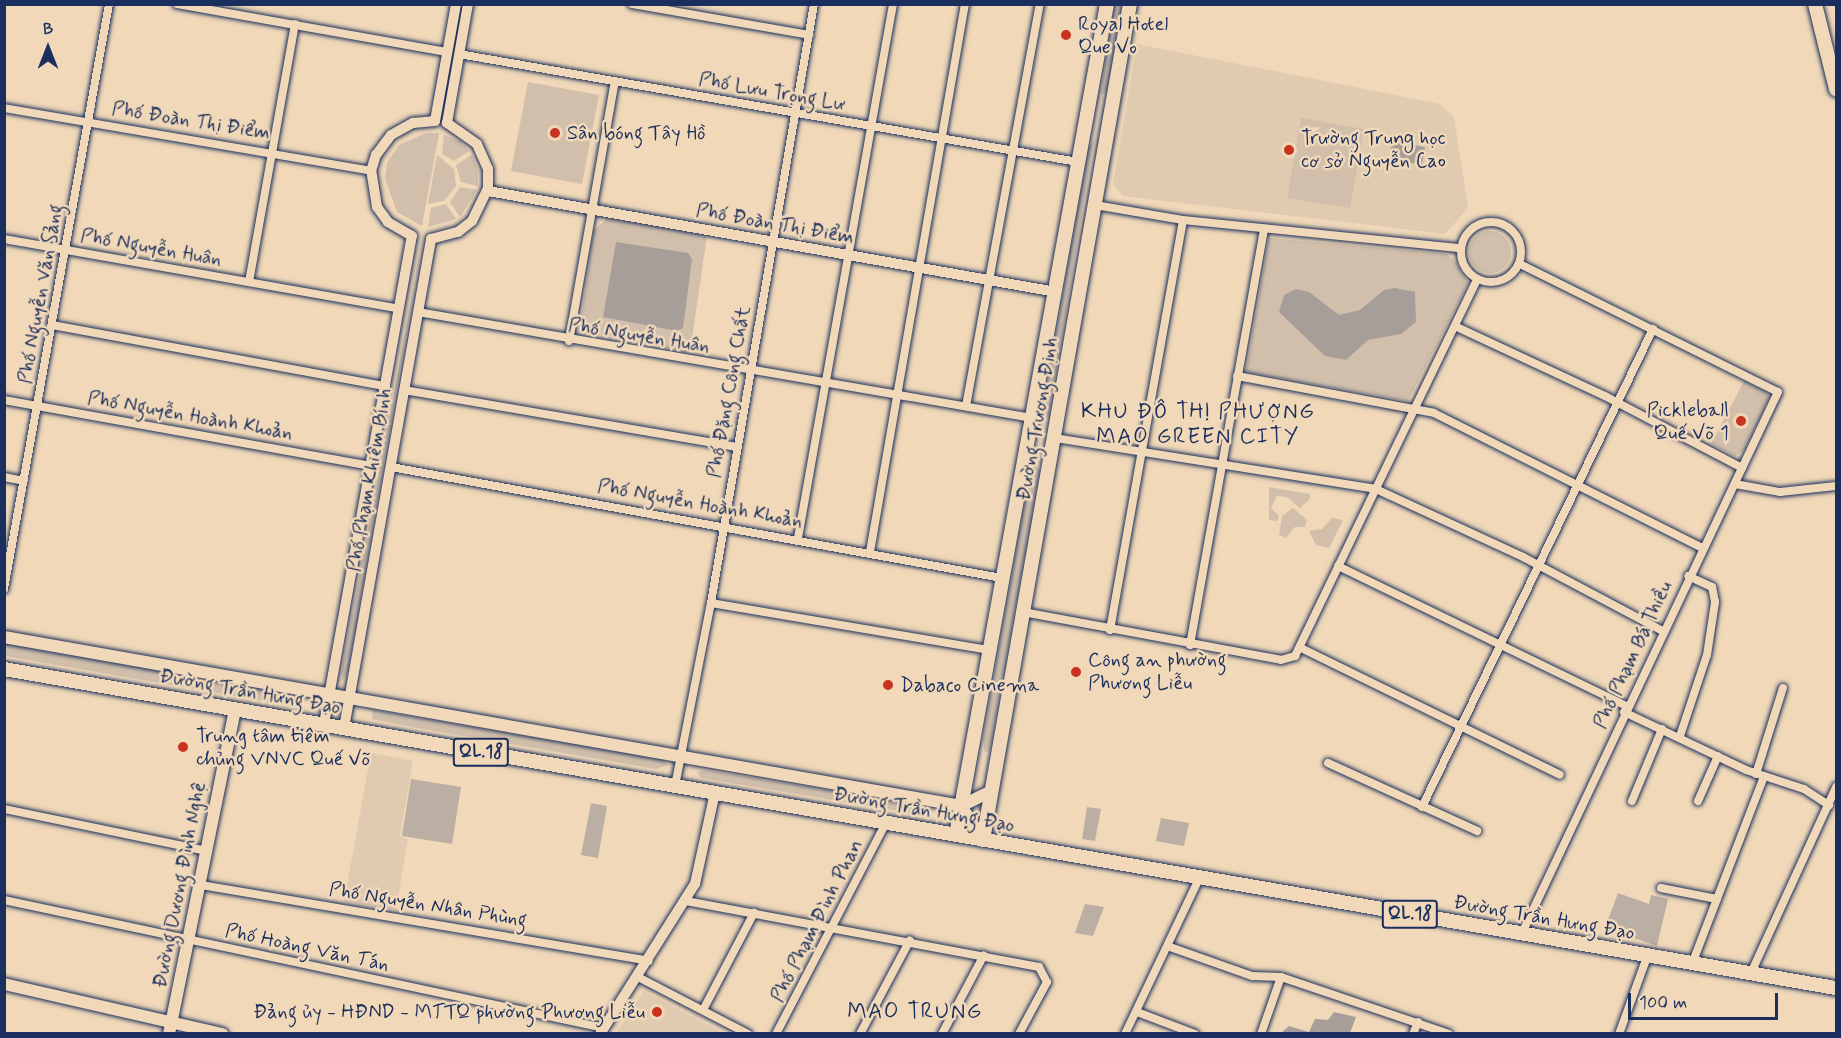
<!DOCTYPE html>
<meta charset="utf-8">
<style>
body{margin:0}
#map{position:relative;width:1841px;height:1038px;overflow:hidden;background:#f0d8b8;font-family:Mynerve,sans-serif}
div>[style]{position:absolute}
.built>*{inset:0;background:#e0cbb1}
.green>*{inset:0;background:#d1bfab}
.round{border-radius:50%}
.water>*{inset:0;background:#a79e99}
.building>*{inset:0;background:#bbaea2}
.roads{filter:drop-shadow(0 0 2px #1b2f5e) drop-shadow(0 0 2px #1b2f5e)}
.minor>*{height:8px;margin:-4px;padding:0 4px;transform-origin:4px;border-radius:4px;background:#f0d8b8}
.minor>.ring{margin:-4px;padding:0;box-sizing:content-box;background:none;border:8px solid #f0d8b8;border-radius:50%}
.tertiary>*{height:10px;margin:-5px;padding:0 5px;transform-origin:5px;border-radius:5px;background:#f0d8b8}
.secondary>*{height:12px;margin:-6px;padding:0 6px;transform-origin:6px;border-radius:6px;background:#f0d8b8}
.primary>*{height:14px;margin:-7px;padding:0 7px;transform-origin:7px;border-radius:7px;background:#f0d8b8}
.trunk>*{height:14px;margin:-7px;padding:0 7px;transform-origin:7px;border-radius:7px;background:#f0d8b8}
.dots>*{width:16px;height:16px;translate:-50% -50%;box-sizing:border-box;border:3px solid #f0d8b8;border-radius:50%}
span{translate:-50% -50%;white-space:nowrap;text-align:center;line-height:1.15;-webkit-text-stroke:5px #f0d8b8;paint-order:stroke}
.shield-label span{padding:2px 4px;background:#f0d8b8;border:2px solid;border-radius:4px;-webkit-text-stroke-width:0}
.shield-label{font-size:18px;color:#1b2f5e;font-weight:700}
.poi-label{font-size:20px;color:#1b2f5e}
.left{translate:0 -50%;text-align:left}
.right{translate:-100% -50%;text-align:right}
.street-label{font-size:20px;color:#1b2f5e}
.quarter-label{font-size:22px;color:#1b2f5e;letter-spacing:1.5px}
.frame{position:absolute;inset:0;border:6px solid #1b2f5e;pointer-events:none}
.north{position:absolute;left:18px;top:18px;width:60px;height:60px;-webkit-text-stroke:4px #f0d8b8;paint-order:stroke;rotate:0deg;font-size:16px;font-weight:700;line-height:24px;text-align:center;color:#1b2f5e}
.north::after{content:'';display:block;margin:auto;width:21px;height:27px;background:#1b2f5e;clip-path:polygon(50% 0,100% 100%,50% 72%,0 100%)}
.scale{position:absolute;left:1628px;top:993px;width:150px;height:27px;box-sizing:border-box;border:3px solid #1b2f5e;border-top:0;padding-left:8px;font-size:18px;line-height:21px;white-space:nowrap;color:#1b2f5e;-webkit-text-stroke:4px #f0d8b8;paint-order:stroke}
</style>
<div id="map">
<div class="built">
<div style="clip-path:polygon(1137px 44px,1440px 104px,1454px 117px,1468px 208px,1445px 234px,1123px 196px,1113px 184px)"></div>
<div style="clip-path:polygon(371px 753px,413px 761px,400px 836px,408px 839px,396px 910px,344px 902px)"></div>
<div style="clip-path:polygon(644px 991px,722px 1033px,616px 1033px)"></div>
</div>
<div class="green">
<div style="clip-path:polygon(1113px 5px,1122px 5px,1107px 91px,1101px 95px)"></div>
<div style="clip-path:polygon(528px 82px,599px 95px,582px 184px,511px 171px)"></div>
<div style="clip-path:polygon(1301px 118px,1364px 129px,1350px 208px,1287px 198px)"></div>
<div style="clip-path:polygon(426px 133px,439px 133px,422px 226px,397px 212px,385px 179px,387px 163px,399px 145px)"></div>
<div style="clip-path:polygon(444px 135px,460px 141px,469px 151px,454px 161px,442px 154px)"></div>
<div style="clip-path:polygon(1094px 140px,1049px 415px,1041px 422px,1088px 148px)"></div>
<div style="clip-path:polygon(437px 155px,454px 169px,456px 186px,444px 201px,428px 204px)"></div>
<div style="clip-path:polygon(472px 155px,478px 170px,478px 186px,461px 182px,456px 165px)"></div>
<div style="clip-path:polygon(460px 187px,477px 190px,460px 217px,450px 202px)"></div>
<div style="clip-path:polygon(446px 204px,456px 219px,428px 227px,431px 208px)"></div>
<div style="clip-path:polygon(608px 218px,707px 235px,690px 353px,580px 329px,593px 231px)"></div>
<div class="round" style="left:1469px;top:231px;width:42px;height:42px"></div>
<div style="clip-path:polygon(1269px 238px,1446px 254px,1454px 260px,1468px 283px,1408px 401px,1246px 372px)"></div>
<div style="clip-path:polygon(419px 259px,348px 672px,343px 680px,341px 674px)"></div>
<div style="clip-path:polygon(1744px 381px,1766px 391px,1769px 398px,1744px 450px,1735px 456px,1711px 444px)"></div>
<div style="clip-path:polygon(1035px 464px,1040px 471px,990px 749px,985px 753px,983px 740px,1031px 465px)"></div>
<div style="clip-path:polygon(1269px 487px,1310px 494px,1310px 499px,1300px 508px,1287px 497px,1277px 496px,1271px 508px,1279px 516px,1277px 521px,1269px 520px)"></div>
<div style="clip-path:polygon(1293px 508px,1307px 520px,1305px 527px,1295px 527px,1286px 538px,1279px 535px,1282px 516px)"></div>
<div style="clip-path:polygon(1332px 518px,1343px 520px,1329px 548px,1316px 545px,1309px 531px,1322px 529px)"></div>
<div style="clip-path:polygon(4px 643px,302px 694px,303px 701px,298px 707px,5px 656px)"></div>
<div style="clip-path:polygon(373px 710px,662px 759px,668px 765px,656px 769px,417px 728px,372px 719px)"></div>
<div style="clip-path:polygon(704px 770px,924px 806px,926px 812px,923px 815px,701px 778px,697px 772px)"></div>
</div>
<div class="water">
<div style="clip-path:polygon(1392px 141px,1425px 147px,1422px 165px,1389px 159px)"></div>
<div style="clip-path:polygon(616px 242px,688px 253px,692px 259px,683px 328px,677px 331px,603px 317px)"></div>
<div style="clip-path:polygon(1395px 288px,1415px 292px,1416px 322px,1401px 334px,1368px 340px,1346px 360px,1325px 356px,1279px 312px,1284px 295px,1296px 289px,1309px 292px,1339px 315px,1360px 310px,1384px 290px)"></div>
<div style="clip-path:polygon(1334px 1012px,1356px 1017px,1350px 1033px,1281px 1033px,1289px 1026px,1309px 1032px,1315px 1019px,1328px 1020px)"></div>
</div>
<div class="building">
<div style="clip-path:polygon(411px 779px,461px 787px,452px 844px,402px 836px)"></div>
<div style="clip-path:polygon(591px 803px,607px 806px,598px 858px,581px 855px)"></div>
<div style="clip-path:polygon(1087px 807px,1101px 809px,1095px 841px,1082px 839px)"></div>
<div style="clip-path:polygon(1161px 818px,1189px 823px,1184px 846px,1156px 841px)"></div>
<div style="clip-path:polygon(1618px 893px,1649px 904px,1651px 895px,1668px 899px,1657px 946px,1605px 928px)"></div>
<div style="clip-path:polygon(1085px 904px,1104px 907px,1093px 936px,1075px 933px)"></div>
</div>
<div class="roads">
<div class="minor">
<div style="left:177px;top:4px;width:274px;rotate:10.1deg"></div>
<div style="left:632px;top:4px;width:180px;rotate:9.9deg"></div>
<div style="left:459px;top:54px;width:628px;rotate:9.9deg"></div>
<div style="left:4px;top:108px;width:372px;rotate:9.7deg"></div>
<div style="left:1095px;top:205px;width:89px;rotate:9.7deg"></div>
<div style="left:1183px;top:220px;width:279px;rotate:5.8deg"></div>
<div class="ring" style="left:1461px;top:222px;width:52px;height:52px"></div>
<div style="left:4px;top:239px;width:401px;rotate:10deg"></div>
<div style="left:1520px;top:264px;width:288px;rotate:26.4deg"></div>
<div style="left:1778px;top:392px;width:599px;rotate:115.32deg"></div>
<div style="left:249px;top:282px;width:262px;rotate:-79.9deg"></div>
<div style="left:418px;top:312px;width:623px;rotate:9.79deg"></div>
<div style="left:52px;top:325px;width:339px;rotate:10.4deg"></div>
<div style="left:1457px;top:327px;width:163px;rotate:25deg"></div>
<div style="left:1605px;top:396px;width:155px;rotate:27.7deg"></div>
<div style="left:569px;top:341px;width:264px;rotate:-80deg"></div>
<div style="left:1237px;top:376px;width:200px;rotate:10.6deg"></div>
<div style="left:1434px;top:413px;width:300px;rotate:26.7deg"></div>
<div style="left:404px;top:390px;width:338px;rotate:9.7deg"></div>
<div style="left:4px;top:400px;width:373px;rotate:10.2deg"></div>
<div style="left:966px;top:406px;width:409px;rotate:-79.6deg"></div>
<div style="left:1055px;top:438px;width:325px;rotate:9deg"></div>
<div style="left:1376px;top:489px;width:162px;rotate:24.8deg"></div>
<div style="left:1523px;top:557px;width:158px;rotate:27.9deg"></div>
<div style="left:391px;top:467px;width:621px;rotate:10.3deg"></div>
<div style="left:4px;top:477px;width:20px;rotate:11deg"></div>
<div style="left:1735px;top:484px;width:46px;rotate:10.1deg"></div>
<div style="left:1780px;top:492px;width:56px;rotate:-6.1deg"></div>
<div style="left:798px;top:538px;width:542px;rotate:-79.91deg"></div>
<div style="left:870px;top:552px;width:556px;rotate:-80.17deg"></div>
<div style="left:1338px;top:566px;width:320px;rotate:25.9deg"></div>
<div style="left:4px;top:589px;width:594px;rotate:-79.82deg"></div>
<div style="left:711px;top:603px;width:281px;rotate:9.6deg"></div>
<div style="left:1023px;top:612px;width:262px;rotate:10.5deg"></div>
<div style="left:1281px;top:660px;width:15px;rotate:-16deg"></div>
<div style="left:1295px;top:656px;width:419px;rotate:-64.2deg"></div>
<div style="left:1110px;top:630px;width:416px;rotate:-79.9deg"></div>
<div style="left:1190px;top:645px;width:423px;rotate:-79.9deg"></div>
<div style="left:1301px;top:648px;width:288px;rotate:26.1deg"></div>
<div style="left:1624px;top:712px;width:135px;rotate:25.4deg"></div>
<div style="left:1746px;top:770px;width:61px;rotate:18.1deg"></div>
<div style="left:1804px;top:789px;width:30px;rotate:33deg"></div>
<div style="left:1680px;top:736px;width:85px;rotate:-71.6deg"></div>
<div style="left:1707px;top:655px;width:54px;rotate:-81.4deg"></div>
<div style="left:1715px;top:602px;width:15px;rotate:-101deg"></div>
<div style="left:1712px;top:587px;width:26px;rotate:-155deg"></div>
<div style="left:1328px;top:763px;width:164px;rotate:24.5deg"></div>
<div style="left:1756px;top:774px;width:90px;rotate:-72.6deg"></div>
<div style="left:675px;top:786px;width:187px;rotate:-78.9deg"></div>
<div style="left:711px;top:603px;width:608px;rotate:-80.24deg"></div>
<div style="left:1632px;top:801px;width:78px;rotate:-67.4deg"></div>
<div style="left:1698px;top:801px;width:49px;rotate:-66deg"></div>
<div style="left:1422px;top:807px;width:531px;rotate:-64.21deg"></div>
<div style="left:4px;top:809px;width:207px;rotate:11.7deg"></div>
<div style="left:201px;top:885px;width:454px;rotate:9.6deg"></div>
<div style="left:1661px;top:888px;width:57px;rotate:11.1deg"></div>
<div style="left:4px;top:900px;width:614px;rotate:12.04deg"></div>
<div style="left:686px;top:901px;width:359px;rotate:10.6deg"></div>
<div style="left:1039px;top:967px;width:17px;rotate:62deg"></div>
<div style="left:1047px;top:982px;width:59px;rotate:118.3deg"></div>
<div style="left:1170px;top:947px;width:87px;rotate:19.5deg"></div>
<div style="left:1252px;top:976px;width:29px;rotate:2deg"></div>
<div style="left:1281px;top:977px;width:177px;rotate:18.7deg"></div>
<div style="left:1692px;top:964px;width:201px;rotate:-69deg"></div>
<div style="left:1751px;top:973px;width:205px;rotate:-65.4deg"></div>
<div style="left:638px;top:977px;width:124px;rotate:27.4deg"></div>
<div style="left:703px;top:1010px;width:110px;rotate:-62.3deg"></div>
<div style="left:1137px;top:1012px;width:62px;rotate:20.8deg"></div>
<div style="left:776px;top:1034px;width:238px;rotate:-62.5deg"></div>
<div style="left:860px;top:1034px;width:106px;rotate:-62deg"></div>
<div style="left:942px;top:1034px;width:89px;rotate:-62deg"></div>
<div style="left:1125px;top:1034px;width:174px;rotate:-64.5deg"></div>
<div style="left:1261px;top:1034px;width:60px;rotate:-70.7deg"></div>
<div style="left:1413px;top:1034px;width:13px;rotate:-67deg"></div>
<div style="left:1619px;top:1034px;width:82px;rotate:-70deg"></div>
</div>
<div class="tertiary">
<div style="left:488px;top:191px;width:577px;rotate:10.08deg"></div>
<div style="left:324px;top:724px;width:496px;rotate:-79.8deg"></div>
<div style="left:412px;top:236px;width:28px;rotate:-150deg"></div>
<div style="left:388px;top:222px;width:19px;rotate:-126deg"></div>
<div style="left:377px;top:207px;width:36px;rotate:-99deg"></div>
<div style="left:371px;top:171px;width:17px;rotate:-73deg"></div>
<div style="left:376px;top:155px;width:25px;rotate:-53deg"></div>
<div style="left:391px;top:135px;width:25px;rotate:-29deg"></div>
<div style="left:413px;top:123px;width:22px;rotate:-5deg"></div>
<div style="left:435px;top:121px;width:119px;rotate:-79.8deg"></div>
<div style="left:344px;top:728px;width:497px;rotate:-79.9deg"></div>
<div style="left:431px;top:239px;width:28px;rotate:-15deg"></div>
<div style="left:458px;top:232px;width:18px;rotate:-38deg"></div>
<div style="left:472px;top:221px;width:37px;rotate:-64deg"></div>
<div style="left:488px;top:188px;width:19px;rotate:-90deg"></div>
<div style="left:488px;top:169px;width:27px;rotate:-114deg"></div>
<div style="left:477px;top:144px;width:37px;rotate:-145deg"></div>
<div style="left:447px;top:123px;width:121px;rotate:-80deg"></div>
<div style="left:600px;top:1034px;width:178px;rotate:-57.7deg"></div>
<div style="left:695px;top:884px;width:94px;rotate:-77.7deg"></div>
</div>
<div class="secondary">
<div style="left:4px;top:637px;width:972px;rotate:10.01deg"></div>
<div style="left:961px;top:806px;width:32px;rotate:-26deg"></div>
<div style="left:961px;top:806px;width:40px;rotate:57.1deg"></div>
<div style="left:4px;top:984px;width:224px;rotate:12.9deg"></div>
<div style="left:169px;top:1034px;width:331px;rotate:-78.5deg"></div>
</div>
<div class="primary">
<div style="left:1815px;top:4px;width:88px;rotate:76.1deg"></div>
<div style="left:956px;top:835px;width:845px;rotate:-79.7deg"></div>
<div style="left:983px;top:840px;width:849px;rotate:-80.03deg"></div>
</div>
<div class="trunk">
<div style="left:4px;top:669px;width:1860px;rotate:9.88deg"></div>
</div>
</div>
<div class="dots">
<div style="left:1066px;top:35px;background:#c8321e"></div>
<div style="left:555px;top:133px;background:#c8321e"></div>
<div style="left:1289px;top:150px;background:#c8321e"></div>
<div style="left:1741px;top:421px;background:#c8321e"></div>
<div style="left:1076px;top:672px;background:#c8321e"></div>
<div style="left:888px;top:685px;background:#c8321e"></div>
<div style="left:183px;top:747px;background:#c8321e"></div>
<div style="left:657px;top:1012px;background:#c8321e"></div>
</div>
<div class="shield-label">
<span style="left:481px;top:752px">QL.18</span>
<span style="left:1410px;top:914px">QL.18</span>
</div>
<div class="poi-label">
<span class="left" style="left:1078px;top:36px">Royal Hotel<br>Que Vo</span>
<span class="left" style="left:567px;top:133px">Sân bóng Tây Hồ</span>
<span class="left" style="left:1301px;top:150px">Trường Trung học<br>cơ sở Nguyễn Cao</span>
<span class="right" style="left:1729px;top:422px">Pickleball<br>Quế Võ 1</span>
<span class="left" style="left:1088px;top:672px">Công an phường<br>Phương Liễu</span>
<span class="left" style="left:900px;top:685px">Dabaco Cinema</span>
<span class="left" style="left:196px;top:748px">Trung tâm tiêm<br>chủng VNVC Quế Võ</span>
<span class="right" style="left:645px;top:1012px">Đảng ủy - HĐND - MTTQ phường Phương Liễu</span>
</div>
<div class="street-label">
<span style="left:772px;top:92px;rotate:10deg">Phố Lưu Trọng Lư</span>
<span style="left:191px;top:121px;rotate:9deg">Phố Đoàn Thị Điểm</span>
<span style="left:775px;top:224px;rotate:10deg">Phố Đoàn Thị Điểm</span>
<span style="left:151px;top:248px;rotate:10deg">Phố Nguyễn Huân</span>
<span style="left:41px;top:294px;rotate:-80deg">Phố Nguyễn Văn Sảng</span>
<span style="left:639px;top:336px;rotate:9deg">Phố Nguyễn Huân</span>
<span style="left:729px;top:392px;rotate:-80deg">Phố Đặng Công Chất</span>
<span style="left:190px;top:416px;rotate:10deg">Phố Nguyễn Hoành Khoản</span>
<span style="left:1038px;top:419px;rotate:-80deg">Đường Trương Định</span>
<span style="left:370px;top:480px;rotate:-80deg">Phố Phạm Khiêm Bính</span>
<span style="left:700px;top:504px;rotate:10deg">Phố Nguyễn Hoành Khoản</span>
<span style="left:1633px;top:655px;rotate:-65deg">Phố Phạm Bá Thiều</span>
<span style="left:250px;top:692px;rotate:10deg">Đường Trần Hưng Đạo</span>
<span style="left:924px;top:810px;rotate:10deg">Đường Trần Hưng Đạo</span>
<span style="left:180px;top:885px;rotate:-79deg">Đường Dương Đình Nghệ</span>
<span style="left:428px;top:905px;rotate:9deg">Phố Nguyễn Nhân Phùng</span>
<span style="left:1544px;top:918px;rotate:10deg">Đường Trần Hưng Đạo</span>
<span style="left:817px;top:921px;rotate:-63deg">Phố Phạm Đình Phan</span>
<span style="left:307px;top:948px;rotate:12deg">Phố Hoàng Văn Tán</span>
</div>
<div class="quarter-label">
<span style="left:1198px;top:425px">KHU ĐÔ THỊ PHƯỢNG<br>MAO GREEN CITY</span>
<span style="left:915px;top:1013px">MAO TRUNG</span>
</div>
<div class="frame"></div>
<div class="north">B</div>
<div class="scale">100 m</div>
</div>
